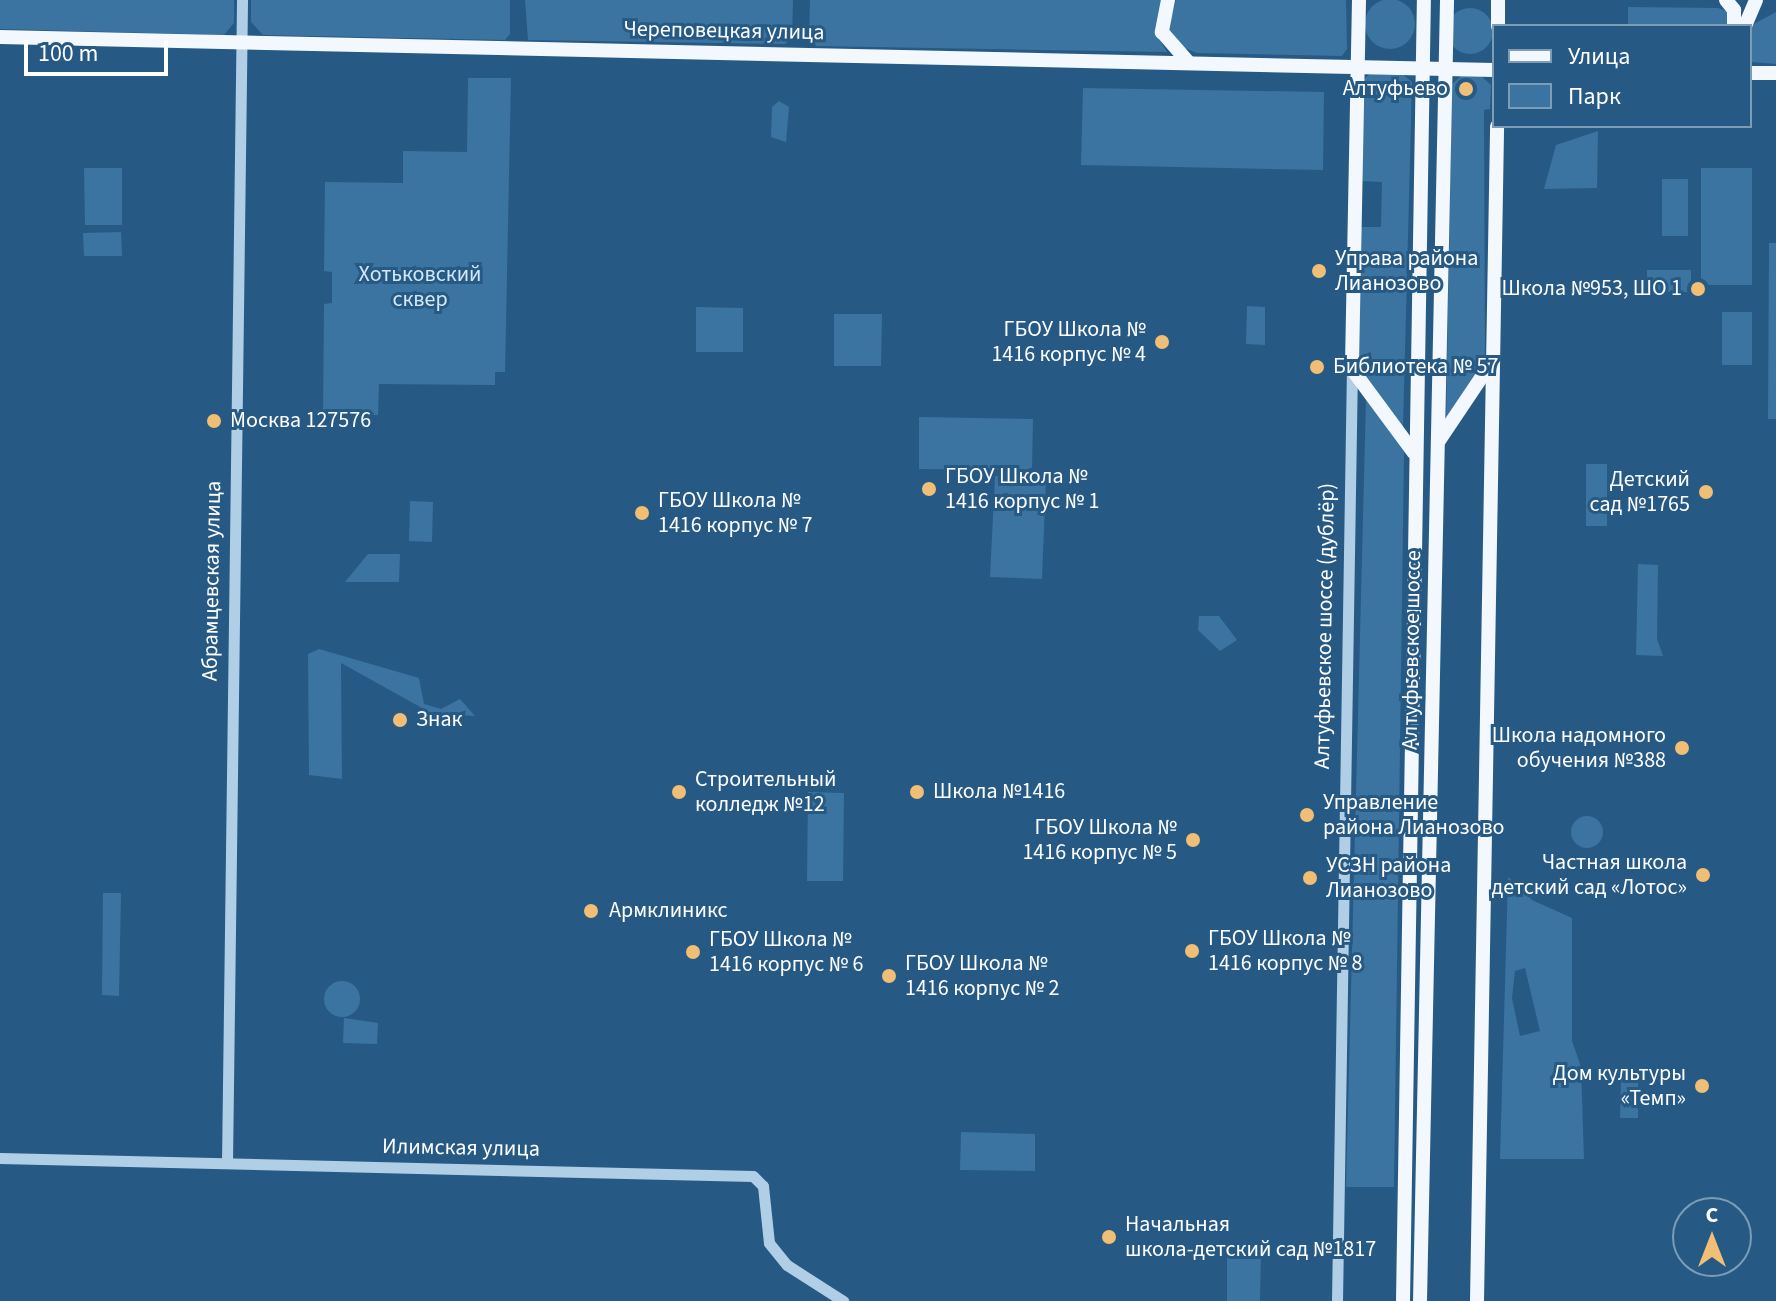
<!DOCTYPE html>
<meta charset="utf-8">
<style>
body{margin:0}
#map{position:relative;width:1776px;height:1301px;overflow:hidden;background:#265a84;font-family:"Source Sans 3",sans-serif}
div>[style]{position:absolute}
.green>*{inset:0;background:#3b74a0}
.round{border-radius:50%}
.minor>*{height:11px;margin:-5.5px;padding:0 5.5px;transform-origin:5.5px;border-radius:5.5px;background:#b0cfe7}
.major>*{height:14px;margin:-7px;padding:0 7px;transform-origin:7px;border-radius:7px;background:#f2f8fe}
.dots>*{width:22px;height:22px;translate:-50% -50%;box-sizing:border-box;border:4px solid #265a84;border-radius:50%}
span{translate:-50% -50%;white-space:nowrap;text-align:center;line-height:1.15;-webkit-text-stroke:6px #265a84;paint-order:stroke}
.street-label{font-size:22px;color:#fff}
.poi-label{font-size:22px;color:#fff}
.right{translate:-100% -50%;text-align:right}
.left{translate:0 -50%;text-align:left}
.park-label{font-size:22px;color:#d3e7f6}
.legend{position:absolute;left:1492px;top:24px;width:260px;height:104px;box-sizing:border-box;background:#265a84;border:2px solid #7d9cb5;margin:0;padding:10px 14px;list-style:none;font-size:24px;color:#fff}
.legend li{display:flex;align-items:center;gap:16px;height:40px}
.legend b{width:40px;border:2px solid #7d9cb5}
.north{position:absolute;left:1672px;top:1197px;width:80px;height:80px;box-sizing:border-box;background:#265a84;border:2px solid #7d9cb5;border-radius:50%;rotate:0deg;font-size:22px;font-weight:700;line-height:32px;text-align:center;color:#fff}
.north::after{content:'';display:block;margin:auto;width:28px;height:36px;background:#f0be75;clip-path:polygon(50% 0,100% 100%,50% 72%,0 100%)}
.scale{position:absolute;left:24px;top:40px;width:144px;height:36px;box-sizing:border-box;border:4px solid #fff;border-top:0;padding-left:10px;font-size:24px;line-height:28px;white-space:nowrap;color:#fff;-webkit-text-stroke:6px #265a84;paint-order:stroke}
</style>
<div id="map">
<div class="green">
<div class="round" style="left:1365px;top:-1px;width:50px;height:50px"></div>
<div style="clip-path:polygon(0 0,234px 0,234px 23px,224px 35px,0 29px)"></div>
<div style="clip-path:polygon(251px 0,510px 0,510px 34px,505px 40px,263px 35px,251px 22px)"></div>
<div style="clip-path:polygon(525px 0,793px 0,792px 37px,785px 44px,528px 40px)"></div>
<div style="clip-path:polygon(810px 0,1162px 0,1155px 32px,1167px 52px,816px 46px,809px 38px)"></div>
<div style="clip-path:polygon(1176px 0,1346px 0,1347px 49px,1342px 56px,1197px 53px,1177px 45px,1168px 30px)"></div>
<div style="clip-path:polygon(1628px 7px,1718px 8px,1727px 11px,1731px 26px,1628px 26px)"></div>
<div class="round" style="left:1447px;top:8px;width:46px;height:46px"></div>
<div style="clip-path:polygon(1776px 12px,1776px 64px,1752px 62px,1752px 25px)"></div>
<div style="clip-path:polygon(1371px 73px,1401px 73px,1412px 82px,1403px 428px,1357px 363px,1360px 227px,1381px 227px,1382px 182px,1361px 181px,1364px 79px)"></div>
<div style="clip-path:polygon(1462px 75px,1480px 75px,1491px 85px,1490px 109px,1484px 110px,1485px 359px,1446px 419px,1452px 84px)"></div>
<div style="clip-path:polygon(468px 78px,511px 78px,505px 372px,495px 372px,495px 385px,379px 384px,378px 415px,323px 415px,324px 304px,332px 303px,332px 272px,324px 271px,325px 182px,403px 183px,403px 151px,467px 152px)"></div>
<div style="clip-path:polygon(1083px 88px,1324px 92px,1323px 170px,1081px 165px)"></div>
<div style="clip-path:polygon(779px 101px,789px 107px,786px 142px,771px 137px,772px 107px)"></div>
<div style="clip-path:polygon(1598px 131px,1597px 188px,1544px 189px,1556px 145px)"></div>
<div style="clip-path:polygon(84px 168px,122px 168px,122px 225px,85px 225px)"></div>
<div style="clip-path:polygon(1701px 168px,1752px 168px,1752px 285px,1701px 285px)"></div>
<div style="clip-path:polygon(1662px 179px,1688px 179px,1688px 236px,1662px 236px)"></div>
<div style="clip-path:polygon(121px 232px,122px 256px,84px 256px,83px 233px)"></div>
<div style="clip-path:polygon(1769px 243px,1776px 243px,1776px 419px,1768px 419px)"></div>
<div style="clip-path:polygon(1647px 270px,1691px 270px,1691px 292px,1647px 292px)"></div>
<div style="clip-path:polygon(1247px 306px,1265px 307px,1265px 345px,1246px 344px)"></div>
<div style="clip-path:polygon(696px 307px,743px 308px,743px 352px,696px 352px)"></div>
<div style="clip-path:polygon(1722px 312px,1752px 312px,1752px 365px,1722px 365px)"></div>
<div style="clip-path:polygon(834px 314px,882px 314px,881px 366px,834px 366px)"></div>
<div style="clip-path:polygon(1366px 399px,1404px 452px,1394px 1187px,1346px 1187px)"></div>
<div style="clip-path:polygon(919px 417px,1033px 419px,1032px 470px,919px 469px)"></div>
<div style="clip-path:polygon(1586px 464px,1607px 464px,1607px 526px,1586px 526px)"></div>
<div style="clip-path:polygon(995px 476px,1046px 478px,1042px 579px,990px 577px)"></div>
<div style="clip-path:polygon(410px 501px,433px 502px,432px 542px,409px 541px)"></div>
<div style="clip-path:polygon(368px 554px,400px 554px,399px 582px,345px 582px)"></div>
<div style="clip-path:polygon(1638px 564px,1658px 565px,1657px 639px,1663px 656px,1636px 655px)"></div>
<div style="clip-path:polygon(1199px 616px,1219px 616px,1237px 640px,1220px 651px,1198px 630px)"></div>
<div style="clip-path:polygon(319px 649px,419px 678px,424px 704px,441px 709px,460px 699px,475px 716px,431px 713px,341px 663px,342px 779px,309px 775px,308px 654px)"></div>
<div style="clip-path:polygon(808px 792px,844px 793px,843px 881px,807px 881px)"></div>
<div class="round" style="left:1571px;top:816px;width:32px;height:32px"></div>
<div style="clip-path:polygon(evenodd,1508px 877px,1532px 900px,1572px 918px,1572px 1041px,1581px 1067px,1584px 1159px,1500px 1159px,1508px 877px,1525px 968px,1540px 1031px,1520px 1036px,1512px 998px,1515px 971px,1525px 968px)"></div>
<div style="clip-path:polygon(103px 893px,121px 893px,119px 996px,102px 995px)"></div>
<div class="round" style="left:324px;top:981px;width:36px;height:36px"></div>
<div style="clip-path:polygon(344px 1018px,378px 1023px,377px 1044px,343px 1043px)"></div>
<div style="clip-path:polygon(1621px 1080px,1638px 1080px,1638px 1118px,1620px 1118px)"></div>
<div style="clip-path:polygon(961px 1132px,1035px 1134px,1035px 1171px,960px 1170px)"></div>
<div style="clip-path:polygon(1227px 1254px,1261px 1254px,1260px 1301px,1227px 1301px)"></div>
</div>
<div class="minor">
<div style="left:0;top:1158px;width:753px;rotate:1.37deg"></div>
<div style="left:753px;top:1176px;width:14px;rotate:45deg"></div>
<div style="left:763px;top:1186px;width:57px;rotate:84deg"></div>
<div style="left:769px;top:1243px;width:28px;rotate:51deg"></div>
<div style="left:787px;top:1265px;width:67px;rotate:32.7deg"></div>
<div style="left:227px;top:1163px;width:1163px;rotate:-89.26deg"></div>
<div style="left:1337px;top:1301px;width:932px;rotate:-89.08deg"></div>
</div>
<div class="major">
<div style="left:1168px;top:0;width:33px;rotate:101deg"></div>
<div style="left:1162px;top:32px;width:40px;rotate:49deg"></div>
<div style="left:1359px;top:0;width:369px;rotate:91.1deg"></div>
<div style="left:1352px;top:369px;width:104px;rotate:53.6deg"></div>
<div style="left:1726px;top:0;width:13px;rotate:51deg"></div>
<div style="left:1734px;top:10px;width:16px;rotate:90deg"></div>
<div style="left:1498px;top:26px;width:26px;rotate:-90deg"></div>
<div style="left:1745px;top:26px;width:28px;rotate:-67deg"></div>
<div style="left:0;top:37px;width:1494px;rotate:1.27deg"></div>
<div style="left:1750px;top:73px;width:26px"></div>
<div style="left:1438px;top:442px;width:95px;rotate:-56.1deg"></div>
<div style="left:1403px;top:1301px;width:1301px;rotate:-89.08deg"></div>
<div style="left:1420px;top:1301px;width:1301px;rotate:-88.81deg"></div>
<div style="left:1477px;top:1301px;width:1175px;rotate:-89.02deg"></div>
</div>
<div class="dots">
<div style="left:1466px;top:89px;background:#f0be75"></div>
<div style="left:1319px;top:271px;background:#f0be75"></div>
<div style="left:1698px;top:289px;background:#f0be75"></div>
<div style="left:1162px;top:342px;background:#f0be75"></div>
<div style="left:1317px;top:367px;background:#f0be75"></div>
<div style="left:214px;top:421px;background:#f0be75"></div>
<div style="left:929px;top:489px;background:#f0be75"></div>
<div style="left:1706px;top:492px;background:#f0be75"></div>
<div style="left:642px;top:513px;background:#f0be75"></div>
<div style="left:400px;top:720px;background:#f0be75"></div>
<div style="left:1682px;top:748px;background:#f0be75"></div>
<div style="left:679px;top:792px;background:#f0be75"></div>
<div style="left:917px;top:792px;background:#f0be75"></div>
<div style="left:1307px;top:815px;background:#f0be75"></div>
<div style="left:1193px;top:840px;background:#f0be75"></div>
<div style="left:1703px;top:875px;background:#f0be75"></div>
<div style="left:1310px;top:878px;background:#f0be75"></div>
<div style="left:591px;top:911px;background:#f0be75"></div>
<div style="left:1192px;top:951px;background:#f0be75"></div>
<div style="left:693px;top:952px;background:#f0be75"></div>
<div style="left:889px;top:976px;background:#f0be75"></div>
<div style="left:1702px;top:1086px;background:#f0be75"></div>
<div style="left:1109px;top:1237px;background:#f0be75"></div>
</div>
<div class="street-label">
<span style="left:724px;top:31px;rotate:1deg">Череповецкая улица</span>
<span style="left:212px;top:581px;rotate:-89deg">Абрамцевская улица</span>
<span style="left:1325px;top:626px;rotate:-89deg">Алтуфьевское шоссе (дублёр)</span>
<span style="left:1412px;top:650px;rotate:-89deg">Алтуфьевское шоссе</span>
<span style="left:461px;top:1148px;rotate:1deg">Илимская улица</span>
</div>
<div class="poi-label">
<span class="right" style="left:1448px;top:89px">Алтуфьево</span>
<span class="left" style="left:1335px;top:271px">Управа района<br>Лианозово</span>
<span class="right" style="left:1682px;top:289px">Школа №953, ШО 1</span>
<span class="right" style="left:1146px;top:342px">ГБОУ Школа №<br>1416 корпус № 4</span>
<span class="left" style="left:1333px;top:367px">Библиотека № 57</span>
<span class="left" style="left:230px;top:421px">Москва 127576</span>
<span class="left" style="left:945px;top:489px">ГБОУ Школа №<br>1416 корпус № 1</span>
<span class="right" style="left:1690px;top:492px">Детский<br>сад №1765</span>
<span class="left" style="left:658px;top:513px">ГБОУ Школа №<br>1416 корпус № 7</span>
<span class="left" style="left:416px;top:720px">Знак</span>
<span class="right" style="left:1666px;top:748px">Школа надомного<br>обучения №388</span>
<span class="left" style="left:695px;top:792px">Строительный<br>колледж №12</span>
<span class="left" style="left:933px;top:792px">Школа №1416</span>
<span class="left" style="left:1323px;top:815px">Управление<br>района Лианозово</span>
<span class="right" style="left:1177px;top:840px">ГБОУ Школа №<br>1416 корпус № 5</span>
<span class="right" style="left:1687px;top:875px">Частная школа<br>детский сад «Лотос»</span>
<span class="left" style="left:1326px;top:878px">УСЗН района<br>Лианозово</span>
<span class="left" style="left:609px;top:911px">Армклиникс</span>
<span class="left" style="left:1208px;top:951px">ГБОУ Школа №<br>1416 корпус № 8</span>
<span class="left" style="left:709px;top:952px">ГБОУ Школа №<br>1416 корпус № 6</span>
<span class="left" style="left:905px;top:976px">ГБОУ Школа №<br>1416 корпус № 2</span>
<span class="right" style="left:1686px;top:1086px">Дом культуры<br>«Темп»</span>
<span class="left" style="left:1125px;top:1237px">Начальная<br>школа-детский сад №1817</span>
</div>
<div class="park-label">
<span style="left:420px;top:287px">Хотьковский<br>сквер</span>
</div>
<ul class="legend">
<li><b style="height:10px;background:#f2f8fe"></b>Улица</li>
<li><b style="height:22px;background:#3b74a0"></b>Парк</li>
</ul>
<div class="north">С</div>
<div class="scale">100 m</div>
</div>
